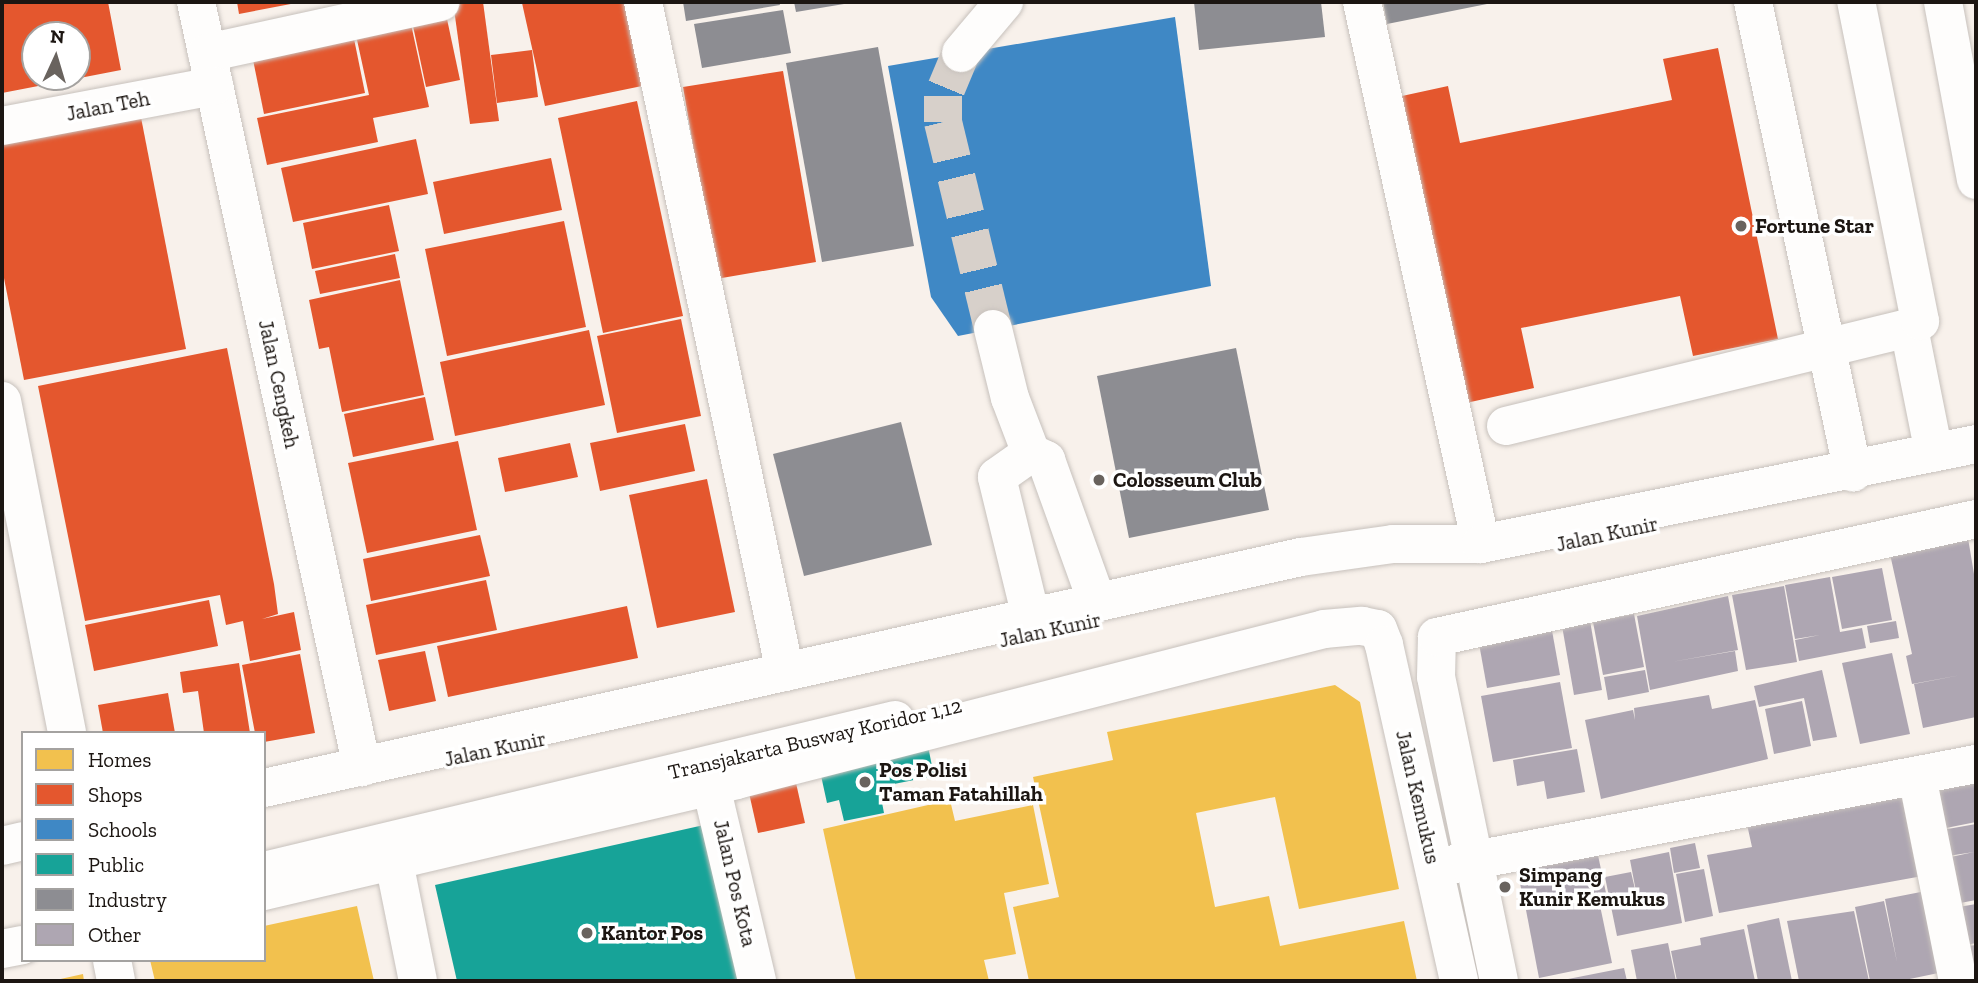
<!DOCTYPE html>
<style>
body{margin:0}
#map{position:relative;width:1978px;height:983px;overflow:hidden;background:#f8f1eb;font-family:"Zilla Slab",serif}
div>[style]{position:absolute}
.homes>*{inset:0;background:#f2c14e}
.shops>*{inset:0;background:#e4572e}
.schools>*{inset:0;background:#3f88c5}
.public>*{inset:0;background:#17a398}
.industry>*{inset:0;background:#8d8d92}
.building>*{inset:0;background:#aea6b2}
.minor-tunnel>*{height:38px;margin-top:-19px;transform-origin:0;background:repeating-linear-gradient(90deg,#d7d0ca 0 38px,transparent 0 57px)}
.roads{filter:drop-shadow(0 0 2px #c7c1bc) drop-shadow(0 0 2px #c7c1bc)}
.minor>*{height:38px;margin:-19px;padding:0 19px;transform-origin:19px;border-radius:19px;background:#fefdfc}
.major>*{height:38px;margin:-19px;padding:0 19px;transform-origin:19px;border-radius:19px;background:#fefdfc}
.dots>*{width:19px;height:19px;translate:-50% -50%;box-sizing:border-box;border:4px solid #fff;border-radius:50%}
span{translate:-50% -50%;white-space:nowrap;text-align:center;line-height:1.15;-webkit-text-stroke:7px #fff;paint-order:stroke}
.street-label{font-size:21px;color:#1c1612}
.poi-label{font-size:21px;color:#1c1612;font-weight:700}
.left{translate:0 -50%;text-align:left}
.frame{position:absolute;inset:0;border:4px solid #1c1612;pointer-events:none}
.legend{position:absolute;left:21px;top:731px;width:245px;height:231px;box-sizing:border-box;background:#fff;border:2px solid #a4a2a0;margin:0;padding:9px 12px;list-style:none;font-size:21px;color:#1c1612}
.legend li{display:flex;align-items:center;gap:14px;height:35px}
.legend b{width:35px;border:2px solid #a4a2a0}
.north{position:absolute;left:21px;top:21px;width:70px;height:70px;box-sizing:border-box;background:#fff;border:2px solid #a4a2a0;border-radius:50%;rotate:4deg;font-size:19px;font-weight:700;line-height:28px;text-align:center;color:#1c1612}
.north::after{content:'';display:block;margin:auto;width:24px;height:32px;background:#69635e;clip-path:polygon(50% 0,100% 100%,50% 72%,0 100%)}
</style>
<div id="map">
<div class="homes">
<div style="clip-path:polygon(1335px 685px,1360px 702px,1399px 889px,1299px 909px,1275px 797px,1196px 813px,1215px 907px,1269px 896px,1280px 946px,1404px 921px,1417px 981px,1029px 981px,1013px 907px,1059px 897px,1033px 777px,1113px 760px,1107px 732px)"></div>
<div style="clip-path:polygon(950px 800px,955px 821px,1033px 805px,1049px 884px,1004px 893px,1016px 954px,984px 960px,989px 981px,856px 981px,823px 829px)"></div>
<div style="clip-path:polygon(357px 906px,374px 981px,155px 981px,150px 960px,264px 960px,264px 926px)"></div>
<div style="clip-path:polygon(83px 974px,84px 981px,56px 981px,56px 980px)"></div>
</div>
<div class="shops">
<div style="clip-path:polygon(evenodd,2px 2px,108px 2px,121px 70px,2px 93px,2px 2px,35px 35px,77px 35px,77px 77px,35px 77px,35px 35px)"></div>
<div style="clip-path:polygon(237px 2px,296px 2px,296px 3px,239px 14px)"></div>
<div style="clip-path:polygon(453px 2px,483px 2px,499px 121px,470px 124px)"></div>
<div style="clip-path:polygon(624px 2px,642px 86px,545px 106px,522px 3px)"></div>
<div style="clip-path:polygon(444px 5px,460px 80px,426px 87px,410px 12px)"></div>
<div style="clip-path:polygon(409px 15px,429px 107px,373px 118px,378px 142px,267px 165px,257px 118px,369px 95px,354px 26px)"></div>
<div style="clip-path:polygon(352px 29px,365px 93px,264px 114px,251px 50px)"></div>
<div style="clip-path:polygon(1718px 48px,1778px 339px,1693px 356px,1680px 296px,1521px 328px,1534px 388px,1466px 403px,1402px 96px,1448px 86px,1460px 143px,1672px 100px,1663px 59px)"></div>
<div style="clip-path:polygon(532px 50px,538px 97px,497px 103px,491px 55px)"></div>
<div style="clip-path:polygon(783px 71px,816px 262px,716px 279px,683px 87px)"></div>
<div style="clip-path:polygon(637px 101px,683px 316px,603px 333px,558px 118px)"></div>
<div style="clip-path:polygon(138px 102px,186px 349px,24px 380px,2px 268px,2px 128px)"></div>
<div style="clip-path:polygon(416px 139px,428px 194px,293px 222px,281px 168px)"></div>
<div style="clip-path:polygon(551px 158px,562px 210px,444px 234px,433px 182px)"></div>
<div style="clip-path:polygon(389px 205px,399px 251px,312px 269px,303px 223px)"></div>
<div style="clip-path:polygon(564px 221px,586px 327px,447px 356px,425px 249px)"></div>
<div style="clip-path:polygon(395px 254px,400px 278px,320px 294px,315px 271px)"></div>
<div style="clip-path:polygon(400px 280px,424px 395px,342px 412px,329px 347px,319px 349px,309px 300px)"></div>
<div style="clip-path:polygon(681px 319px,701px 416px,617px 433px,597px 336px)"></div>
<div style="clip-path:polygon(589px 330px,605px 405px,455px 436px,440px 362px)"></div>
<div style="clip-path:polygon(227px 348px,274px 584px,278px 614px,262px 619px,294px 612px,301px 650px,250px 661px,243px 621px,226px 625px,220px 595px,85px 621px,38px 386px)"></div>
<div style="clip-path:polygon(425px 397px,434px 440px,353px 457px,344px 414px)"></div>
<div style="clip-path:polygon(685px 424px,695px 471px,600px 491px,590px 443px)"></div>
<div style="clip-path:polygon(458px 441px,477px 530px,367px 553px,348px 463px)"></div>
<div style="clip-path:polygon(570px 443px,578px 477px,505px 492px,498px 458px)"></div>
<div style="clip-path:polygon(707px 479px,735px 612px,657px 628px,629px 495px)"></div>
<div style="clip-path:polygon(480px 535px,490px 576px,371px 601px,363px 559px)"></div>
<div style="clip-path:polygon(486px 580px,497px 630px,376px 655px,366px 605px)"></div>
<div style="clip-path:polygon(209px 600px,218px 646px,94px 671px,85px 625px)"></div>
<div style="clip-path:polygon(627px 606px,638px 658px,448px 697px,437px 646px)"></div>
<div style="clip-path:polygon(425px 651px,436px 701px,389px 711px,378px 660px)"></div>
<div style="clip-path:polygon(300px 654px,315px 733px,264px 742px,264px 733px,255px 733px,242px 665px)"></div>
<div style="clip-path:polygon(239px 663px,250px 733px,204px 733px,198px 691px,183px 693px,180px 672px)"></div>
<div style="clip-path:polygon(168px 693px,175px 733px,103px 733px,98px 705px)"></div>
<div style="clip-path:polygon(796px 783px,805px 823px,758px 833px,749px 793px)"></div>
</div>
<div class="schools">
<div style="clip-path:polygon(1175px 17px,1211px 286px,958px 336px,931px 297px,888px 66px)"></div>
</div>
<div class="public">
<div style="clip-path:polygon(927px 741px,934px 776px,879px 787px,884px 813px,844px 821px,839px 800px,827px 803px,820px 771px)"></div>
<div style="clip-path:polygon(704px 825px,740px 981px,457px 981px,435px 885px)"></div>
</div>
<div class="industry">
<div style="clip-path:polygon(683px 2px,779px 2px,780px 5px,686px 21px)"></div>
<div style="clip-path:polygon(794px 2px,850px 2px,850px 3px,796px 12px)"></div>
<div style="clip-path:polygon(1194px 2px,1321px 2px,1325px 37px,1199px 50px)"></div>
<div style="clip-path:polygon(1383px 2px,1492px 2px,1492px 3px,1387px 24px)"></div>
<div style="clip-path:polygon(783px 10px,791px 53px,702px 68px,694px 24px)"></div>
<div style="clip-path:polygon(878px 47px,914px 246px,822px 262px,786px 63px)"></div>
<div style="clip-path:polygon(1236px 348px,1269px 510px,1129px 538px,1097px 376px)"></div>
<div style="clip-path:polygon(901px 422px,932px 545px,804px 576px,773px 454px)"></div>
</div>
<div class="building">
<div style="clip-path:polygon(1968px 538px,1976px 586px,1976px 717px,1923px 728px,1914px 684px,1961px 675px,1912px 684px,1906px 656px,1912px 654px,1890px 554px)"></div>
<div style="clip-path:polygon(1882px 568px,1892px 620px,1842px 629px,1832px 577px)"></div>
<div style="clip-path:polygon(1830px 577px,1840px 632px,1862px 628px,1866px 648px,1799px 661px,1795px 640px,1820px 635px,1795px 639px,1785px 585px)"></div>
<div style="clip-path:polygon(1784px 586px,1797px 662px,1746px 670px,1732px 595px)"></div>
<div style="clip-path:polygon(1728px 596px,1738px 650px,1671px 662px,1735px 651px,1738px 671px,1650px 690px,1637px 616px)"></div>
<div style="clip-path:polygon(1634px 614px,1644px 667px,1603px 675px,1593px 622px)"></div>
<div style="clip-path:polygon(1589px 615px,1602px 690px,1574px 695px,1561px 620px)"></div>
<div style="clip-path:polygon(1896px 621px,1899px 638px,1870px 643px,1867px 626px)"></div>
<div style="clip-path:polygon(1551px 625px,1560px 675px,1487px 688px,1478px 638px)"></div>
<div style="clip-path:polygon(1892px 653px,1910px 734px,1860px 744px,1842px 663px)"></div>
<div style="clip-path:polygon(1645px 670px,1649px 692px,1608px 700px,1604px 677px)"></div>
<div style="clip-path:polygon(1822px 670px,1837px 737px,1813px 741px,1804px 698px,1759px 707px,1754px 686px)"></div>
<div style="clip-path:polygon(1560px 682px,1572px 748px,1493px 762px,1481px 696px)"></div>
<div style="clip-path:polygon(1709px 695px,1712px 709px,1755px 700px,1768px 759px,1601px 799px,1585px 720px,1633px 710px,1635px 720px,1634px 708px)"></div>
<div style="clip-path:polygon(1802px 701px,1811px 746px,1774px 754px,1765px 709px)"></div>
<div style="clip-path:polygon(1577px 749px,1585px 792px,1547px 799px,1544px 781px,1517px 786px,1513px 760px)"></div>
<div style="clip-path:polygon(1976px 768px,1976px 822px,1946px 828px,1936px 776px)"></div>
<div style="clip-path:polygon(1911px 791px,1928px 875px,1719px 913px,1707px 855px,1752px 847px,1746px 820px)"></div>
<div style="clip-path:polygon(1976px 824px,1976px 900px,1955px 904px,1946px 858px,1974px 852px,1948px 856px,1942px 830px)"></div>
<div style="clip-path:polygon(1595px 841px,1606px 893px,1525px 909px,1515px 857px)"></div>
<div style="clip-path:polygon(1695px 843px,1700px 868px,1674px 873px,1670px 848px)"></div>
<div style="clip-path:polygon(1669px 852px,1682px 923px,1617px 936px,1605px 877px,1631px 872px,1638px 902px,1630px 860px)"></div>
<div style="clip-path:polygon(1704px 869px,1713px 916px,1685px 922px,1676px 874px)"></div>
<div style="clip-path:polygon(1931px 890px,1948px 971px,1900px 981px,1870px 981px,1855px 907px,1884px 901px,1897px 962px,1885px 899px)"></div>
<div style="clip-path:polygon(1598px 896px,1612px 963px,1539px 978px,1526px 910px)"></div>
<div style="clip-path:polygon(1976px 904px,1976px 943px,1966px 945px,1959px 907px)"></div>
<div style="clip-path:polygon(1854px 911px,1869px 981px,1799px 981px,1787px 921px)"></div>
<div style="clip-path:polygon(1779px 918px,1792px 981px,1758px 981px,1747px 925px)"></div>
<div style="clip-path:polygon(1744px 929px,1755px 981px,1677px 981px,1671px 951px,1701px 945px,1700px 938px)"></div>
<div style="clip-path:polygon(1668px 943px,1676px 981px,1637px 981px,1631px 950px)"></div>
<div style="clip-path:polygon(1976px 945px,1976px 976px,1969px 946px)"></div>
<div style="clip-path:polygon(1624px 968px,1627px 981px,1563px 981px,1563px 980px)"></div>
</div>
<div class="minor-tunnel">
<div style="left:961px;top:53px;width:47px;rotate:112.7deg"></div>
<div style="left:943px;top:96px;width:26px;rotate:90deg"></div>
<div style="left:943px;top:122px;width:213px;rotate:76.4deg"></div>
</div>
<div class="roads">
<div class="minor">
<div style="left:196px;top:2px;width:783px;rotate:77.76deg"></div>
<div style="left:643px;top:2px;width:685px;rotate:78.03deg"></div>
<div style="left:1362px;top:2px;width:555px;rotate:77.62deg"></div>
<div style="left:1753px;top:2px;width:481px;rotate:78deg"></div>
<div style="left:1943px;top:2px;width:181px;rotate:79.5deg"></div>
<div style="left:207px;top:53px;width:239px;rotate:-12.3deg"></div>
<div style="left:961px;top:53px;width:67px;rotate:-49.9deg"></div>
<div style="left:2px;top:126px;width:216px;rotate:-10.7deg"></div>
<div style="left:1909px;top:328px;width:127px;rotate:78.7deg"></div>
<div style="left:993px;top:329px;width:71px;rotate:76.2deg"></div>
<div style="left:1010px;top:398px;width:59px;rotate:69.1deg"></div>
<div style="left:2px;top:401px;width:338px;rotate:78.9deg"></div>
<div style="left:1506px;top:426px;width:415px;rotate:-13.7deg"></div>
<div style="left:1909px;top:328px;width:13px;rotate:-32deg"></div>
<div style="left:1920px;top:321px;width:325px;rotate:-101.3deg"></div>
<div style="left:1031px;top:617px;width:144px;rotate:-103.7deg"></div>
<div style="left:997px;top:477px;width:42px;rotate:-35.2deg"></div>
<div style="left:1031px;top:453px;width:17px;rotate:25deg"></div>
<div style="left:1046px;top:460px;width:151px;rotate:70.2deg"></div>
<div style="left:1917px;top:776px;width:209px;rotate:78.7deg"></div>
<div style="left:711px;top:786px;width:200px;rotate:76.7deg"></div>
<div style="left:264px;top:788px;width:1062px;rotate:-12.56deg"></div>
<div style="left:1301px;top:557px;width:93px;rotate:-8deg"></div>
<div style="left:1393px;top:544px;width:88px"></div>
<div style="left:1481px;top:544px;width:505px;rotate:-11.42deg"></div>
<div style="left:2px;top:846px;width:22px;rotate:-13deg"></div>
<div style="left:394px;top:862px;width:121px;rotate:78.6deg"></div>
<div style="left:1449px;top:865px;width:537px;rotate:-10.85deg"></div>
<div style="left:264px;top:871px;width:649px;rotate:-13.46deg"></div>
<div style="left:112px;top:960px;width:21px;rotate:79deg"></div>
<div style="left:1499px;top:981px;width:310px;rotate:-101.7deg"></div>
<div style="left:1436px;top:677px;width:40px;rotate:-88.6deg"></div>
<div style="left:1437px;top:637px;width:552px;rotate:-12.35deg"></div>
</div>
<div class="major">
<div style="left:264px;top:891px;width:485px;rotate:-13.2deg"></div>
<div style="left:736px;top:780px;width:607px;rotate:-14.4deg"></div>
<div style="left:1324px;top:629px;width:38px;rotate:-5deg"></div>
<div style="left:1362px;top:626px;width:16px;rotate:11deg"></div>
<div style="left:1378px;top:629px;width:17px;rotate:69deg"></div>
<div style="left:1384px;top:645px;width:344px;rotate:77.4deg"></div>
<div style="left:2px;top:949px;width:21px;rotate:-11deg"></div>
</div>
</div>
<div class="dots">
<div style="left:1741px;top:226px;background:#69635e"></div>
<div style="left:1099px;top:480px;background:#69635e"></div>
<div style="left:865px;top:782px;background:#69635e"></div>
<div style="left:1505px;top:887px;background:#69635e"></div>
<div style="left:587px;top:933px;background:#69635e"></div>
</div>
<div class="street-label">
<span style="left:108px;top:106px;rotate:-11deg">Jalan Teh</span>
<span style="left:279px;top:384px;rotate:78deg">Jalan Cengkeh</span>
<span style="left:1607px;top:534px;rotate:-12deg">Jalan Kunir</span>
<span style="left:1050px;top:630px;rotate:-12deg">Jalan Kunir</span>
<span style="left:815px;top:739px;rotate:-13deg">Transjakarta Busway Koridor 1,12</span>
<span style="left:495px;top:749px;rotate:-12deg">Jalan Kunir</span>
<span style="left:1418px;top:797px;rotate:77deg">Jalan Kemukus</span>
<span style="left:735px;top:883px;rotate:77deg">Jalan Pos Kota</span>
</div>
<div class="poi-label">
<span class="left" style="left:1755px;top:226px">Fortune Star</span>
<span class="left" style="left:1113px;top:480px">Colosseum Club</span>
<span class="left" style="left:879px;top:782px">Pos Polisi<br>Taman Fatahillah</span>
<span class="left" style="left:1519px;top:887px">Simpang<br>Kunir Kemukus</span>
<span class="left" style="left:601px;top:933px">Kantor Pos</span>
</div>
<div class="frame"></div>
<ul class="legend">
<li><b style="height:19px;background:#f2c14e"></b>Homes</li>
<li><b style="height:19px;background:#e4572e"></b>Shops</li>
<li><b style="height:19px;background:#3f88c5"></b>Schools</li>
<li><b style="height:19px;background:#17a398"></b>Public</li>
<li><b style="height:19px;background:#8d8d92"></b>Industry</li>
<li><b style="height:19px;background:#aea6b2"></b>Other</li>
</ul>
<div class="north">N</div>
</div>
